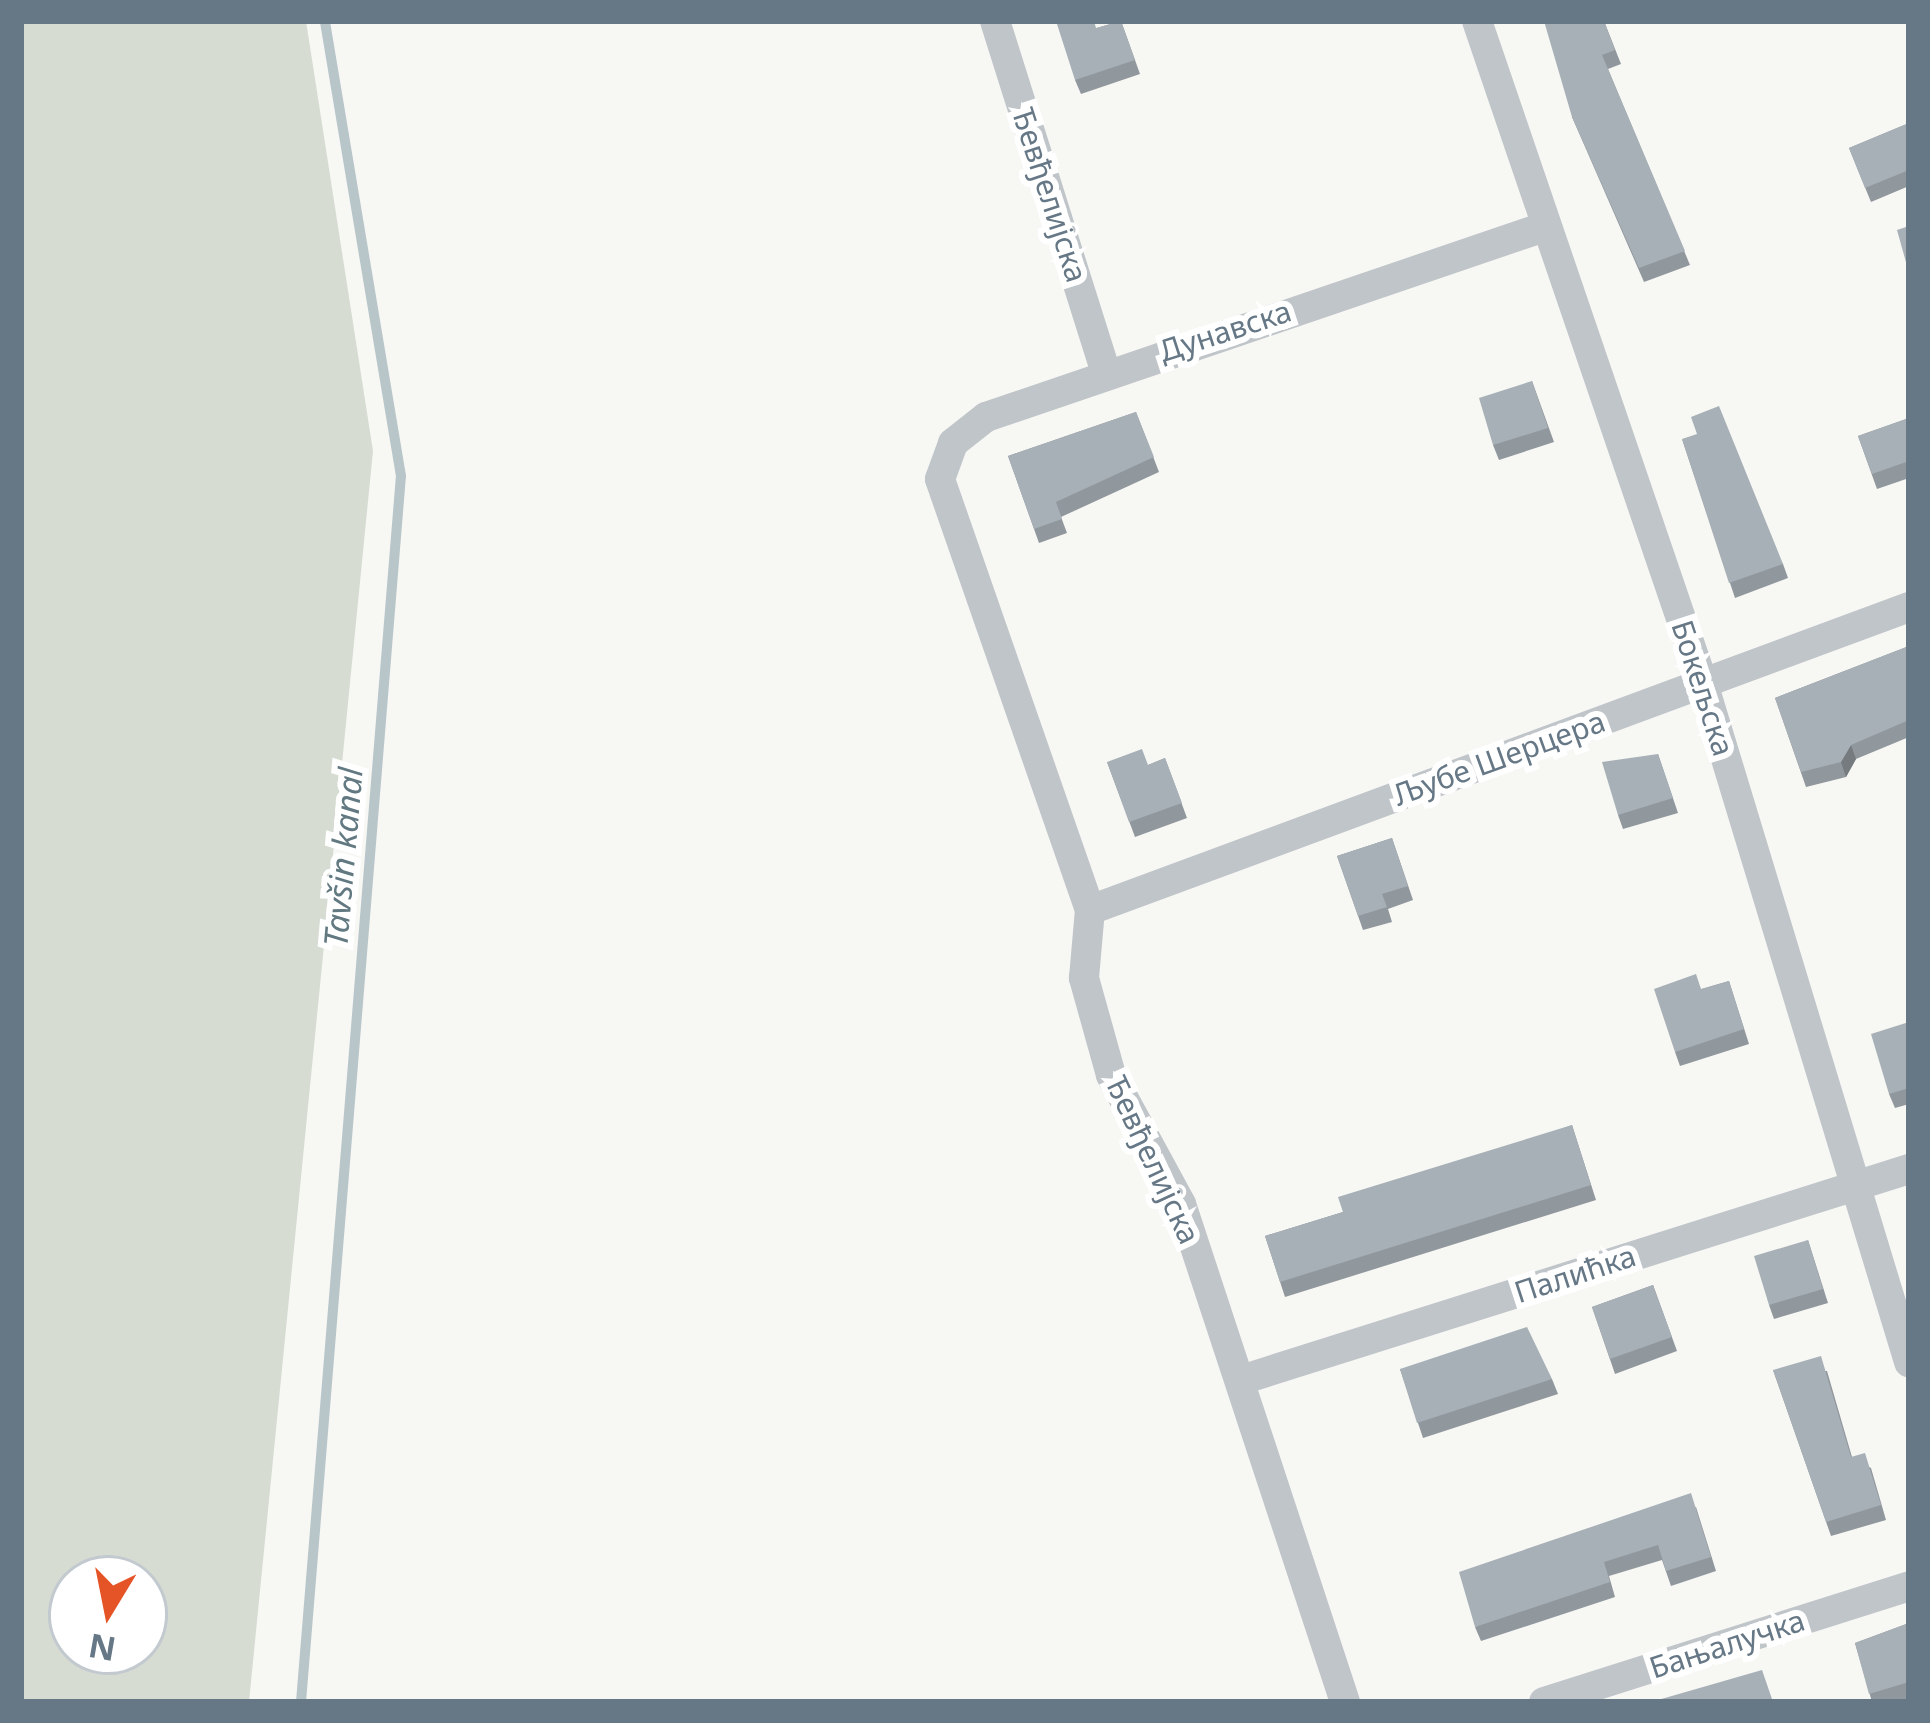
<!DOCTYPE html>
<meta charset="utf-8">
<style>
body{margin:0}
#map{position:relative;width:1930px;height:1723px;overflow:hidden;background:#f7f7f4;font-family:"Noto Sans",sans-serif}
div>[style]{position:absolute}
.green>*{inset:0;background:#d7dcd3}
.stream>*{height:10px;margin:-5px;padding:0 5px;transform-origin:5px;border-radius:5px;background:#b8c5c9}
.street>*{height:30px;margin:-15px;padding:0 15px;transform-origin:15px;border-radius:15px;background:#c0c5c9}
.wall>*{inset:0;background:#90979d}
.shaded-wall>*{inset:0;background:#757b7f}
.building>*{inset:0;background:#a7b0b6}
span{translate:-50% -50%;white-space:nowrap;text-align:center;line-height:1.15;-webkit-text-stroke:12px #fff;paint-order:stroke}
.street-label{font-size:30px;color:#667786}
.water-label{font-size:33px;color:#627982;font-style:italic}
.frame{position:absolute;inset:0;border:24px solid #667786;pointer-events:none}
.north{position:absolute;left:48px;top:1555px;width:120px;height:120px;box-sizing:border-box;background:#fff;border:3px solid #c2c9cf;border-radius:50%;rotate:190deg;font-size:33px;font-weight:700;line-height:48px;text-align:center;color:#667786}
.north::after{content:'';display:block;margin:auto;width:42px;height:54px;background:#e55426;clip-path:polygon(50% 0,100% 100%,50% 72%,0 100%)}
</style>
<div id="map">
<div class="green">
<div style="clip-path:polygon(evenodd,21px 21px,306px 21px,373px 451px,249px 1702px,21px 1702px,21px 21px,72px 1579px,144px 1579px,144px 1651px,72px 1651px,72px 1579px)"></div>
</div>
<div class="stream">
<div style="left:301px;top:1702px;width:1230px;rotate:-85.34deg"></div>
<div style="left:401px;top:476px;width:461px;rotate:-99.5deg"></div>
</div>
<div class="street">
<div style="left:995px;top:21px;width:366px;rotate:72.5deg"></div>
<div style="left:1477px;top:21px;width:700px;rotate:71.15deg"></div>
<div style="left:1703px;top:683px;width:710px;rotate:73.12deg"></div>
<div style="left:1090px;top:910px;width:873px;rotate:-20.3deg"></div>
<div style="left:1241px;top:1380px;width:701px;rotate:-17.53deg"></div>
<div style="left:1345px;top:1702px;width:524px;rotate:-108.23deg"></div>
<div style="left:1181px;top:1204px;width:147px;rotate:-118.5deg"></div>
<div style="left:1111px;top:1075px;width:101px;rotate:-105.6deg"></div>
<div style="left:1084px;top:978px;width:68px;rotate:-85deg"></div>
<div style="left:1090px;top:910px;width:456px;rotate:-109.2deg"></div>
<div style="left:940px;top:479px;width:38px;rotate:-70deg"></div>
<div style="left:953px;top:443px;width:42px;rotate:-38.2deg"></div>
<div style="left:986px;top:417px;width:589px;rotate:-18.8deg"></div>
<div style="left:1544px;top:1702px;width:383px;rotate:-17.6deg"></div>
</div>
<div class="wall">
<div style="clip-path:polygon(1121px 21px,1140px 74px,1081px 94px,1075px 80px,1097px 28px)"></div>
<div style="clip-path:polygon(1604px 21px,1621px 64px,1608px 69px,1690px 265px,1644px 282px,1572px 117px)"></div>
<div style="clip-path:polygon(1909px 123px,1909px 186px,1871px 202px,1849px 148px)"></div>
<div style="clip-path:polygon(1532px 381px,1554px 442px,1499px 460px,1493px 445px)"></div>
<div style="clip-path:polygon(1136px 412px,1159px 472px,1061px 517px,1067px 533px,1039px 543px,1008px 456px)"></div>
<div style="clip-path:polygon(1909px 418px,1909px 478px,1877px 489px,1858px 436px)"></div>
<div style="clip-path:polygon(1682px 439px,1783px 564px,1788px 578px,1735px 598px)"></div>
<div style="clip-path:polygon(1909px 646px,1909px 737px,1856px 759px,1846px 777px,1806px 787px,1775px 698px)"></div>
<div style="clip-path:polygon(1658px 754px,1678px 813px,1623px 829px,1618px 815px)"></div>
<div style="clip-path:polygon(1165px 758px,1187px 818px,1135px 837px,1107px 762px,1148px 765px)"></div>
<div style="clip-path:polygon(1392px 838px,1413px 900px,1388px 909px,1392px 922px,1363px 930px,1337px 856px)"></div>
<div style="clip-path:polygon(1729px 981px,1749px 1044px,1680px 1066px,1675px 1052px,1702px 989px)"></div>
<div style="clip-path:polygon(1909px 1022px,1909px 1104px,1895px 1108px,1889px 1094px)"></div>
<div style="clip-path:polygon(1572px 1125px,1596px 1200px,1285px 1297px,1265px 1236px,1343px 1212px)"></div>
<div style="clip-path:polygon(1808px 1240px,1828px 1303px,1774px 1319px,1769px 1305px)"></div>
<div style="clip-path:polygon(1653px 1285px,1677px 1351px,1615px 1374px,1592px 1307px)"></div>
<div style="clip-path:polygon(1400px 1369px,1552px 1379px,1558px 1394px,1423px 1438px)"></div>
<div style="clip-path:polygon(1773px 1370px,1827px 1371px,1852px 1457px,1871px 1468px,1886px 1520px,1831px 1536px)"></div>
<div style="clip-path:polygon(1696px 1507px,1716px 1571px,1671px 1586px,1662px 1560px,1609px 1576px,1615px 1597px,1481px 1641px,1475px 1627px)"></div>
<div style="clip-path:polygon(1909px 1623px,1909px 1698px,1897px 1702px,1872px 1702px,1855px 1643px)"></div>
</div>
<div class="shaded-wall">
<div style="clip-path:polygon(1851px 745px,1856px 759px,1846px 777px,1841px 762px)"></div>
</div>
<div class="building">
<div style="clip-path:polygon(1056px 21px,1094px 21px,1096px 28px,1121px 21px,1135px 60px,1075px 80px)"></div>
<div style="clip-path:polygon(1544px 21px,1604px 21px,1615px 50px,1602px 55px,1685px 251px,1639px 268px,1572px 117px)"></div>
<div style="clip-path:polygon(1909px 123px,1909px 170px,1865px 188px,1849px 148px)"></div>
<div style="clip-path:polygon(1909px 226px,1909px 273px,1897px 230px)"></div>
<div style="clip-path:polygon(1532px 381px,1548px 428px,1493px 445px,1479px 398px)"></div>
<div style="clip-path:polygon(1719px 406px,1783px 564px,1729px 583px,1682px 439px,1697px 434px,1691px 417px)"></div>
<div style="clip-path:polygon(1136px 412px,1154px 457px,1056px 502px,1062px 519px,1034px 529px,1008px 456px)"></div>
<div style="clip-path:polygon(1909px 418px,1909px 461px,1872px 474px,1858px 436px)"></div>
<div style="clip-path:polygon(1909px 646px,1909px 720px,1851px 745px,1841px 762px,1801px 772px,1775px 698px)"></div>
<div style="clip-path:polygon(1142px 749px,1148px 765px,1165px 758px,1182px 803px,1129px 822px,1107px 762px)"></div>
<div style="clip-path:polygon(1658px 754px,1673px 798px,1618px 815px,1602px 762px)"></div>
<div style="clip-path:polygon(1392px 838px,1408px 886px,1382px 894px,1387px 907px,1358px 916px,1337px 856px)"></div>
<div style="clip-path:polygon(1696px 974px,1701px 989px,1729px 981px,1744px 1029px,1675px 1052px,1654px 989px)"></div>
<div style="clip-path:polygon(1909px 1022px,1909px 1088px,1889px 1094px,1871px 1034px)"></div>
<div style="clip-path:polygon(1572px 1125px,1591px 1185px,1280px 1282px,1265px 1236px,1343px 1212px,1338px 1197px)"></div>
<div style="clip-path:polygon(1808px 1240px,1823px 1289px,1769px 1305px,1754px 1256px)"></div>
<div style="clip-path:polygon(1653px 1285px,1672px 1337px,1610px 1359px,1592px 1307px)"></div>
<div style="clip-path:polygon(1527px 1327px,1552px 1379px,1417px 1423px,1400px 1369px)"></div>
<div style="clip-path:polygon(1821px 1356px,1851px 1457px,1865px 1453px,1881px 1505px,1826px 1522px,1773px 1370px)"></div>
<div style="clip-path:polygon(1691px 1493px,1711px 1557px,1666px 1571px,1658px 1545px,1604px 1562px,1610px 1582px,1475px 1627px,1459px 1572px)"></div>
<div style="clip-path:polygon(1909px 1623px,1909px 1682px,1869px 1694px,1855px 1643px)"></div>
<div style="clip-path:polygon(1762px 1670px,1773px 1702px,1651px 1702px)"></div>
</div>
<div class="street-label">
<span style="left:1050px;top:195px;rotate:72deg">Ђевђелијска</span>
<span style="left:1225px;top:331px;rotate:-18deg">Дунавска</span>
<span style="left:1703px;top:688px;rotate:72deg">Бокељска</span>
<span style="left:1499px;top:758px;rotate:-20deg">Љубе Шерцера</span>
<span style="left:1153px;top:1160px;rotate:65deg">Ђевђелијска</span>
<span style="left:1575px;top:1274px;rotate:-18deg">Палићка</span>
<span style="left:1727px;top:1644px;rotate:-18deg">Бањалучка</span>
</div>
<div class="water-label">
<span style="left:343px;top:857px;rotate:-85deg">Tavšin kanal</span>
</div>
<div class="frame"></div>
<div class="north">N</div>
</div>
